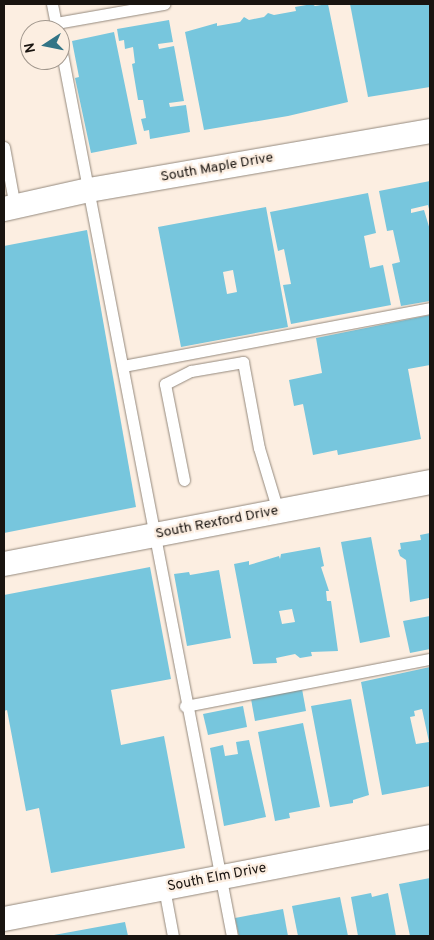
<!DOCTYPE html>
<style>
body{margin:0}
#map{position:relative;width:434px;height:940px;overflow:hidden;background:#fceee1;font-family:Overpass,sans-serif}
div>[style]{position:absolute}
.building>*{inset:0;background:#77c6dd}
.roads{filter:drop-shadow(0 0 1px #94897d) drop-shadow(0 0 1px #94897d)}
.lane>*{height:11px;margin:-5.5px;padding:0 5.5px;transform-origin:5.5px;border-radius:5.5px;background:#fff}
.street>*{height:24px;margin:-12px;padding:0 12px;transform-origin:12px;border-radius:12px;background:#fff}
span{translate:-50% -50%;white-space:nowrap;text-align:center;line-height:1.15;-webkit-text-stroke:4.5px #fceee1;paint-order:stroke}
.street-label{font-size:14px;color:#191410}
.frame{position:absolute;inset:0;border:5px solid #191410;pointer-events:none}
.north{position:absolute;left:20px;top:20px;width:50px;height:50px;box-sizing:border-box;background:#fceee1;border:1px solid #a1978d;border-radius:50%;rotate:259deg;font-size:14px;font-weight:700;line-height:20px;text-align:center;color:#191410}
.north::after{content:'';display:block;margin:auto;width:18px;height:22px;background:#327486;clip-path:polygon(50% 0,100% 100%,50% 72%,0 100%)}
</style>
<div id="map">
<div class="building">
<div style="clip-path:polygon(312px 4px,315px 6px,328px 4px,348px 102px,288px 116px,204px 130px,185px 32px,217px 23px,217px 26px,240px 22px,244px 17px,249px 20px,264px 17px,268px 13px,274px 15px,296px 11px,295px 7px)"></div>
<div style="clip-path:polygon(350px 4px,430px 4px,430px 87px,368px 97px)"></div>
<div style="clip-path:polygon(169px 20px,173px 42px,158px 44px,159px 49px,174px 46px,184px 101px,169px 103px,170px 107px,186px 105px,190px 132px,150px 139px,149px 130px,144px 131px,141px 119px,146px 118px,143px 100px,138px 100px,132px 64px,135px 63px,133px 47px,125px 49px,124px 40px,119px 41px,117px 29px)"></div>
<div style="clip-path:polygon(114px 32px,137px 144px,91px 153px,75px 78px,79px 77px,72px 41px)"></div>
<div style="clip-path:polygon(430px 181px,430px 213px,428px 205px,411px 209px,411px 213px,424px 210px,430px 230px,430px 301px,401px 306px,392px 264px,400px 262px,393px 230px,387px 231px,379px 191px)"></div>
<div style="clip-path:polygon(368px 193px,376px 233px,364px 236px,370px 268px,383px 265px,391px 305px,291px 324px,283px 285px,291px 284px,284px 249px,278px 251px,270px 212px)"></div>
<div style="clip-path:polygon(evenodd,266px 207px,288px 327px,181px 347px,158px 227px,266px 207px,233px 270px,237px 292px,227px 294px,223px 272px,233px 270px)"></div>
<div style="clip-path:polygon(87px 230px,136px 507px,4px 533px,4px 246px)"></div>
<div style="clip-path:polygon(430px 315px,430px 365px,408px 369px,421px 439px,338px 455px,337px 450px,313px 455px,303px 404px,294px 406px,289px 380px,322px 373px,316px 338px)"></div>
<div style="clip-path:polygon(430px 533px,430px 594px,429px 598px,410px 602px,406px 560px,400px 556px,398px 550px,401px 549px,400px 543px,421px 540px,420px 535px)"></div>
<div style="clip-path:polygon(371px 537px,390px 637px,360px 643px,341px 542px)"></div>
<div style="clip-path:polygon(evenodd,320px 547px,324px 566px,321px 567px,329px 591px,326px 591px,327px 601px,331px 601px,338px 651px,311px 652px,312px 656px,300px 658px,295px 654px,276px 658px,277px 663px,253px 664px,234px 564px,249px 561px,249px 565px,279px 556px,280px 559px,281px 554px,320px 547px,292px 609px,295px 622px,282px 624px,279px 611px,292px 609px)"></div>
<div style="clip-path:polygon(150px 567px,171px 679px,111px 690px,121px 745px,164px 736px,185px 848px,51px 873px,39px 808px,26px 811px,7px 710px,4px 711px,4px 595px)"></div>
<div style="clip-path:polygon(219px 570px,231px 638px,187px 646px,174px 574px,189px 572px,190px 575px)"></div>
<div style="clip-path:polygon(430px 616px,430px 649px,410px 653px,403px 621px)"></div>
<div style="clip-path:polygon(evenodd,430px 667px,430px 786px,382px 795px,361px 682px,430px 667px,422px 709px,429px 742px,416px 744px,410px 717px,415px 716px,414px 711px,422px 709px)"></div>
<div style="clip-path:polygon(302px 689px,306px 711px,255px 721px,251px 699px)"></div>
<div style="clip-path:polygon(351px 699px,369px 795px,353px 800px,353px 803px,330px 807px,311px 706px)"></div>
<div style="clip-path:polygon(243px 706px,247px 727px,208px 735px,203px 714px)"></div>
<div style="clip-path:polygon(303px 723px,320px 807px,289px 813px,290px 818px,275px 821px,258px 732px)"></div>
<div style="clip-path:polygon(249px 740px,266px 817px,224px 826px,210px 748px,223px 745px,225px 756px,238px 754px,236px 742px)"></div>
<div style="clip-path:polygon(430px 878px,430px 936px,410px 936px,399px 884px)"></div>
<div style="clip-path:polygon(371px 893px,372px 897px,388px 893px,396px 936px,358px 936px,351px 897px)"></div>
<div style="clip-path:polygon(340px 897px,348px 936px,298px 936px,292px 906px)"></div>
<div style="clip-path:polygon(283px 909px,288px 936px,239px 936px,235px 918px)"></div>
<div style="clip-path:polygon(125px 922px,128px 936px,54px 936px,54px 935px)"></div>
</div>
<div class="roads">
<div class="lane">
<div style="left:52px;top:4px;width:26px;rotate:79deg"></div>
<div style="left:56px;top:23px;width:110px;rotate:-10deg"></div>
<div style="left:60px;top:43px;width:909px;rotate:79.1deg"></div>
<div style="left:4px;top:147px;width:61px;rotate:79.6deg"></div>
<div style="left:123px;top:366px;width:312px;rotate:-10.7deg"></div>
<div style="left:184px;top:480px;width:98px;rotate:-101.2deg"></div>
<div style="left:165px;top:384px;width:29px;rotate:-27deg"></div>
<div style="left:191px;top:371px;width:53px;rotate:-9.8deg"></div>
<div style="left:243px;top:362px;width:87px;rotate:79.5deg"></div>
<div style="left:259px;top:448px;width:66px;rotate:73.2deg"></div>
<div style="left:185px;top:706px;width:249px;rotate:-10.9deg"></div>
<div style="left:164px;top:888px;width:49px;rotate:79.4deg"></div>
</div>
<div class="street">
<div style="left:4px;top:209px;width:87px;rotate:-12.6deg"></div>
<div style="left:89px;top:190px;width:346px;rotate:-9.8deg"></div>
<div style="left:4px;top:564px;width:434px;rotate:-10.9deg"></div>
<div style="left:4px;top:919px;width:434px;rotate:-10.9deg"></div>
</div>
</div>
<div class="street-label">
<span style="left:217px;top:168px;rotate:-10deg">South Maple Drive</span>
<span style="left:217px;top:523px;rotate:-11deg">South Rexford Drive</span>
<span style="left:217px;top:878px;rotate:-11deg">South Elm Drive</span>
</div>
<div class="frame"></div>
<div class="north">N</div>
</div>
